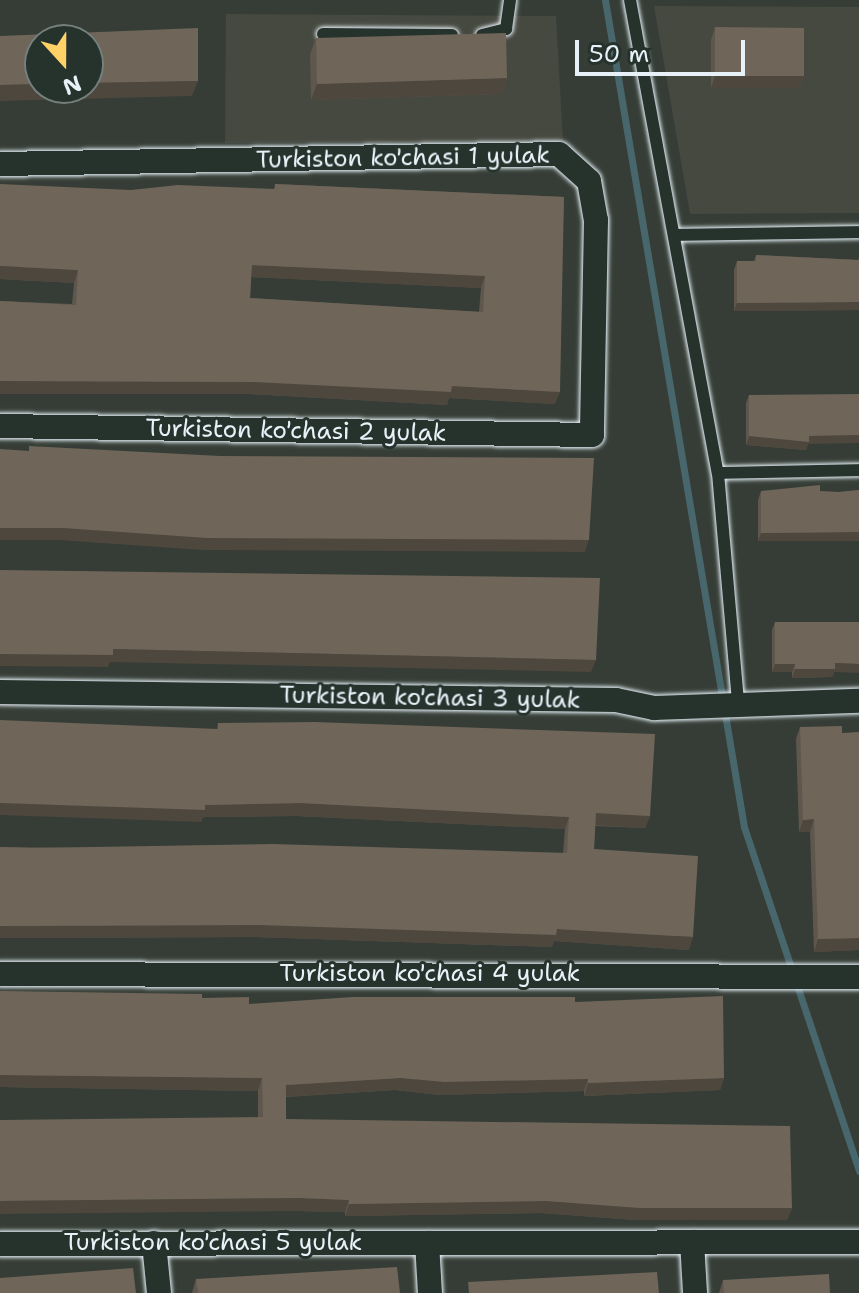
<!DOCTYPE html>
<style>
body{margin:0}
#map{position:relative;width:859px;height:1293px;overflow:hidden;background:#353d36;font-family:"Shantell Sans",sans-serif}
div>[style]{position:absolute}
.built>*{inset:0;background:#464940}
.stream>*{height:7px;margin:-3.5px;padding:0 3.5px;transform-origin:3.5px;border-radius:3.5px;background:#47676d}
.roads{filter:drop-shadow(0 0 2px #e8f1f8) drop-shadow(0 0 2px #e8f1f8)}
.service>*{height:12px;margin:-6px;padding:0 6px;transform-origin:6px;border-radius:6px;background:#26332d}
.minor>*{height:24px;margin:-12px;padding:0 12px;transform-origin:12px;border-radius:12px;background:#26332d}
.wall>*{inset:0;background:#5f574d}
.shaded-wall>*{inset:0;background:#4e473e}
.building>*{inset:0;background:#6f6559}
span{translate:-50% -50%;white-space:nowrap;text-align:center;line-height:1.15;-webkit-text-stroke:6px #26332d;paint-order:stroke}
.street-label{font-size:24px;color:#e8f1f8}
.north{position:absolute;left:24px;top:24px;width:80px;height:80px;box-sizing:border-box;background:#26332d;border:2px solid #747f7e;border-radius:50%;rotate:159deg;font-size:22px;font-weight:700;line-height:32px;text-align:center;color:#e8f1f8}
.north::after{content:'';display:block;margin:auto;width:28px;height:36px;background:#ffd166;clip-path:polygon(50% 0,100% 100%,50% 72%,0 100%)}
.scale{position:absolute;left:575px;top:40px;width:170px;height:36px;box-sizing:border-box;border:4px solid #e8f1f8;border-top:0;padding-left:10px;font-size:24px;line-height:28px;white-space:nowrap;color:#e8f1f8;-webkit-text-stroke:6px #26332d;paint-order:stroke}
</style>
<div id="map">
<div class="built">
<div style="clip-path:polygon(654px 6px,859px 7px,859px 213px,690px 214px)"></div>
<div style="clip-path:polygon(226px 14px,556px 16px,563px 141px,225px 143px)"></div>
</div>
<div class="stream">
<div style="left:605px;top:0;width:839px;rotate:80.46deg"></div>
<div style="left:744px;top:827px;width:363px;rotate:71.5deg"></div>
</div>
<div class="roads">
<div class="service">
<div style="left:630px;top:0;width:481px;rotate:79.5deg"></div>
<div style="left:718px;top:473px;width:141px;rotate:-1.2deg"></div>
<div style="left:323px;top:34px;width:129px;rotate:0.4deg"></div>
<div style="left:482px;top:35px;width:25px;rotate:-14deg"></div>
<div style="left:506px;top:29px;width:29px;rotate:-82deg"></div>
<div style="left:676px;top:235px;width:183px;rotate:-0.9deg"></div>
<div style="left:718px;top:473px;width:229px;rotate:85deg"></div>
</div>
<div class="minor">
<div style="left:0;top:164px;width:559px;rotate:-1.02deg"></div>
<div style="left:559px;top:154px;width:40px;rotate:42deg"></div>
<div style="left:589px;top:181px;width:40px;rotate:80deg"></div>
<div style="left:596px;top:220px;width:215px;rotate:91.1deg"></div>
<div style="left:592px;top:435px;width:592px;rotate:-179.13deg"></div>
<div style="left:0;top:692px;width:616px;rotate:0.74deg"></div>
<div style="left:616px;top:700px;width:39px;rotate:12deg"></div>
<div style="left:654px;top:708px;width:205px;rotate:-2deg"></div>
<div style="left:0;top:974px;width:859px;rotate:0.2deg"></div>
<div style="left:692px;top:1242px;width:51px;rotate:86.6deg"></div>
<div style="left:154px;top:1243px;width:50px;rotate:84.3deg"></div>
<div style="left:427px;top:1243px;width:50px;rotate:86.6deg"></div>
<div style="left:0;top:1244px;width:859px;rotate:-0.13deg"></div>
</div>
</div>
<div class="wall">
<div style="clip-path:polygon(715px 27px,804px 76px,799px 88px,711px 88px,711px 40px)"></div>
<div style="clip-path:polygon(316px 38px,507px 78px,502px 94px,311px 100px,310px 54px)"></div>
<div style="clip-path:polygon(evenodd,275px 184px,564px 197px,555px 404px,449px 398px,447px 405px,250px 394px,0 394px,0 301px,72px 304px,74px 283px,0 279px,131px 190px,274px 189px,275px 184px,251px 277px,481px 288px,479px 312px,250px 298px,251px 277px)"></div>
<div style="clip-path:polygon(756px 255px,858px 260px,859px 257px,859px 310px,734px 311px,734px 270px,737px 261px,754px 261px)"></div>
<div style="clip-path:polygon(749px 395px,808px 444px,806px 450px,746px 445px,746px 403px)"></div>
<div style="clip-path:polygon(859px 490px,859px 541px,758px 541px,758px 500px,761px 491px,839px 492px)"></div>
<div style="clip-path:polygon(775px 622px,834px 672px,832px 677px,792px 678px,792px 672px,772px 672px,772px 630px)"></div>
<div style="clip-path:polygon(218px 723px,650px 816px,645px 828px,595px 826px,594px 849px,689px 950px,554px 941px,552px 947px,256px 937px,0 938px,0 847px,563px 853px,565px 829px,297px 816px,203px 817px,201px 822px)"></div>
<div style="clip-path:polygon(800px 727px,842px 733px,859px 950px,814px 952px,810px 832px,799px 832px,796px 739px)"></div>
<div style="clip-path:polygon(0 991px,202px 998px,249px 1004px,575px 1002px,724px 1078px,720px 1090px,584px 1096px,584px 1091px,440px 1095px,395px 1090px,286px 1097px,286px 1119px,792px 1208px,787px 1220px,635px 1220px,541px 1213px,345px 1216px,345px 1212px,296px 1211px,258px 1117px,258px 1091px,0 1087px)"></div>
<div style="clip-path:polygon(196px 1279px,400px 1293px,192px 1293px)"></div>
<div style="clip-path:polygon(723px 1280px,830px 1293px,719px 1293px)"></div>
</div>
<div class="shaded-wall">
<div style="clip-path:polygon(715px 76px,804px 76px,799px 88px,711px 88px)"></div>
<div style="clip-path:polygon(507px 78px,502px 94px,311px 100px,317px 84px)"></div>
<div style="clip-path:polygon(198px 81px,192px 96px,0 101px,0 85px,40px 84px,40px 88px,88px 88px,88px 83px)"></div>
<div style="clip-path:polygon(252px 265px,485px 276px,481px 288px,247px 277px)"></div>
<div style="clip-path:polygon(0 266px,78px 270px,74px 283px,0 279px)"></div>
<div style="clip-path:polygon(859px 302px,859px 310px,734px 311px,737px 303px)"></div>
<div style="clip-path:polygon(0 381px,254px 382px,452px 386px,560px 392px,555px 404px,449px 398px,447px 405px,250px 394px,0 394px)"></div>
<div style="clip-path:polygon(859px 435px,859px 443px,808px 444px,806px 450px,746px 445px,749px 436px)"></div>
<div style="clip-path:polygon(0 528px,63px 528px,589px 540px,585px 552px,203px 550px,58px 540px,0 540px)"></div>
<div style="clip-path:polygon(859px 532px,859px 541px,758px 541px,761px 533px)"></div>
<div style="clip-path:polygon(113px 649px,596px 660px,591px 672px,110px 662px,108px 667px,0 666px,0 654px)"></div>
<div style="clip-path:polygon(835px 663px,859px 664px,859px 673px,834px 672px,832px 677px,792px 678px,795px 669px)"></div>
<div style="clip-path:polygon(775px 664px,795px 664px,792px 672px,772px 672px)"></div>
<div style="clip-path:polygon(0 803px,205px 805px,301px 803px,569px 817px,565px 829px,297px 816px,203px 817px,201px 822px,0 815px)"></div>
<div style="clip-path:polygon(596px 813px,650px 816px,645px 828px,591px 825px)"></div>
<div style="clip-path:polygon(814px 819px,810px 832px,799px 832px,803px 820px)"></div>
<div style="clip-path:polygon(260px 925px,557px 929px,693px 937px,689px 950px,554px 941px,552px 947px,256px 937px,0 938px,0 926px)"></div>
<div style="clip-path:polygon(859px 938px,859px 950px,814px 952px,818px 939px)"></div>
<div style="clip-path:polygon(0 1075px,262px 1078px,258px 1091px,0 1087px)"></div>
<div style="clip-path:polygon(400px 1078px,588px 1079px,584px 1091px,440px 1095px,395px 1090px,281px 1097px,286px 1085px)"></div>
<div style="clip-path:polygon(724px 1078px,720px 1090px,584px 1096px,588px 1083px)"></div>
<div style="clip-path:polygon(300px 1198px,349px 1200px,345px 1212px,296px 1211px,0 1214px,0 1201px)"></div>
<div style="clip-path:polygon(546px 1201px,792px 1208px,787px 1220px,635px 1220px,541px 1213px,345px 1216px,349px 1204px)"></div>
</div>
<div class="building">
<div style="clip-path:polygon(715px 27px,804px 28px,804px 76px,715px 76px)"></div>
<div style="clip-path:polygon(198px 28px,198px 81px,88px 83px,88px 40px,40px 40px,40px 84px,0 85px,0 36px)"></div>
<div style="clip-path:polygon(506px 33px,507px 78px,317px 84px,316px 38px)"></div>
<div style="clip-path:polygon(evenodd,0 184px,131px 190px,178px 185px,275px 189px,275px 184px,564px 197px,560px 392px,452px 386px,451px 392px,254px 382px,0 381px,0 301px,76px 305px,78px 270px,0 266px,0 184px,252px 265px,485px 276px,483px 312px,250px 298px,252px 265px)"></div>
<div style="clip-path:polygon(756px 255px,859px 260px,859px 302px,737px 303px,737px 261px,756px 261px)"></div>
<div style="clip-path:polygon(859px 394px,859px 435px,809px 436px,809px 442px,749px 436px,749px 395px)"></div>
<div style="clip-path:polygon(29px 446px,220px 456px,594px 458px,589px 540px,207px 538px,63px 528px,0 528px,0 449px,29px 451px)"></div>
<div style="clip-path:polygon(820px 485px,820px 491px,839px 492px,859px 490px,859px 532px,761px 533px,761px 491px)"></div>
<div style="clip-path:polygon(0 570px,600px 578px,596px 660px,113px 649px,113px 655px,0 654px)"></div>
<div style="clip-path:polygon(775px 622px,859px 622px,859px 664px,835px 663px,835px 669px,795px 669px,795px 664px,775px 664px)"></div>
<div style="clip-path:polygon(0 720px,218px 729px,218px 723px,315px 722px,655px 734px,650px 816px,596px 813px,594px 849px,698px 856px,693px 937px,557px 929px,556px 935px,260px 925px,0 926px,0 847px,31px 848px,273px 844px,567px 853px,569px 817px,301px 803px,205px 805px,205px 810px,0 803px)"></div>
<div style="clip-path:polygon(842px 726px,842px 733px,859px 732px,859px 938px,818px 939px,814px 819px,803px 820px,800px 727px)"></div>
<div style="clip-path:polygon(0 991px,202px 994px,202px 998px,249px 997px,249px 1004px,353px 997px,575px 997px,575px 1002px,723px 996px,724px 1078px,588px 1083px,588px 1079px,445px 1082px,400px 1078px,286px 1085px,286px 1119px,790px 1126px,792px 1208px,639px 1208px,546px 1201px,349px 1204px,349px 1200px,300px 1198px,0 1201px,0 1120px,263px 1117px,262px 1078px,0 1075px)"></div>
<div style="clip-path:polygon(397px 1267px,400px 1293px,198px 1293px,196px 1279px)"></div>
<div style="clip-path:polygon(133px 1268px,136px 1293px,0 1293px,0 1278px)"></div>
<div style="clip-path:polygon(657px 1272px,659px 1293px,469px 1293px,468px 1282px)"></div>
<div style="clip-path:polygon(829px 1274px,830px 1293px,724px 1293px,723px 1280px)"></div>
</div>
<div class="street-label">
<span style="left:403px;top:158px;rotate:-1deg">Turkiston ko'chasi 1 yulak</span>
<span style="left:296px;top:431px;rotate:1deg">Turkiston ko'chasi 2 yulak</span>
<span style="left:430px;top:698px;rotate:1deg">Turkiston ko'chasi 3 yulak</span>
<span style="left:430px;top:974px">Turkiston ko'chasi 4 yulak</span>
<span style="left:213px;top:1243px">Turkiston ko'chasi 5 yulak</span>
</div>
<div class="north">N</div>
<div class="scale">50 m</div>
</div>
